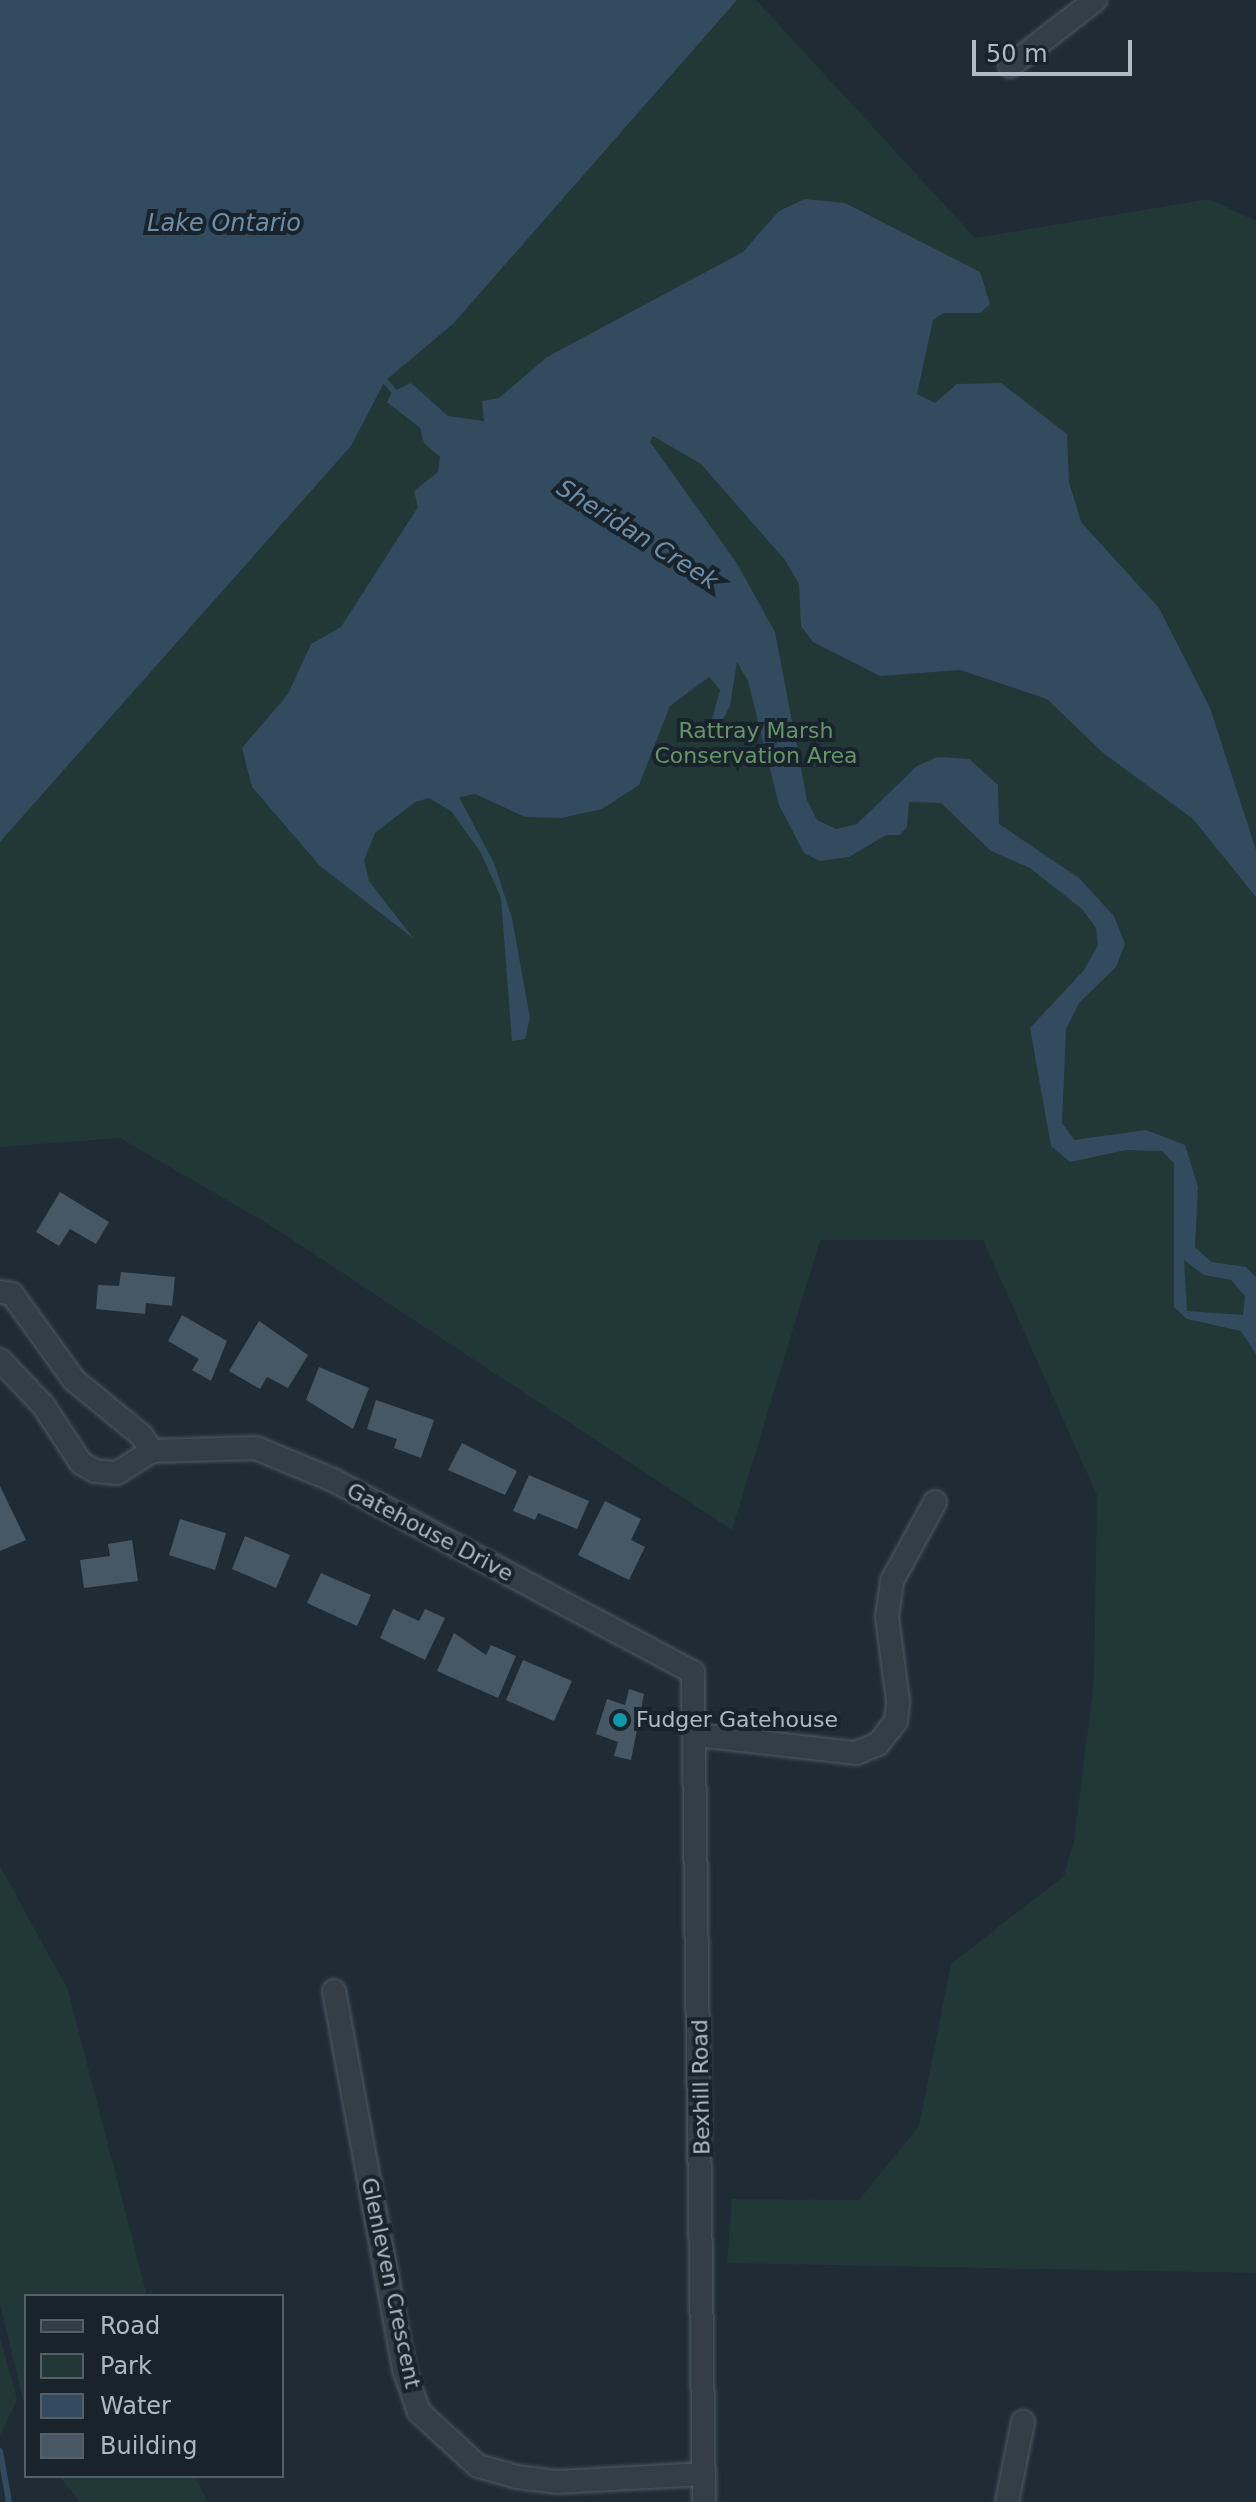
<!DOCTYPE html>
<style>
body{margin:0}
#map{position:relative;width:1256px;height:2502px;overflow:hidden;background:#1f2c36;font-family:"DejaVu Sans",sans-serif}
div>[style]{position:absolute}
.green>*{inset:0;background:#213837}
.water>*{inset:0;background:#324b5e}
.stream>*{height:6px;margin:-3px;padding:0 3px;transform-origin:3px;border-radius:3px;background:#324b5e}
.building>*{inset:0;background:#475763}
.roads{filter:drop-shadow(0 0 2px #505c65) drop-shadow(0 0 2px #505c65)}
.minor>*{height:22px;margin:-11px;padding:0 11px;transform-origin:11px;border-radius:11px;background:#333e47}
.dots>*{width:22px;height:22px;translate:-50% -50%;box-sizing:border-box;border:4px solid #18232b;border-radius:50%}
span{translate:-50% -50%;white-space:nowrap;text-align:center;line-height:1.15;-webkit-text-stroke:8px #18232b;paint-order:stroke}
.park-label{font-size:22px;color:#659469}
.street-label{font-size:22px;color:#adb9c4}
.poi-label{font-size:22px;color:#adb9c4}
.left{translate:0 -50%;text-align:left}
.water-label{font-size:24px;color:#6d8ea9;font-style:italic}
.legend{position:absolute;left:24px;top:2294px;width:260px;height:184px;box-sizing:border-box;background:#18232b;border:2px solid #545f68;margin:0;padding:10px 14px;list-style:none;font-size:24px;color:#adb9c4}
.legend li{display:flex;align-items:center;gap:16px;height:40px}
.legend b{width:40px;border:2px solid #545f68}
.scale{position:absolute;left:972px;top:40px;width:160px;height:36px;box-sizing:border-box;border:4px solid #adb9c4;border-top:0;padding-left:10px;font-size:24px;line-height:28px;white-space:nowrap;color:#adb9c4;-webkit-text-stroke:6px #18232b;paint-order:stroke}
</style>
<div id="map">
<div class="green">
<div style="clip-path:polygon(737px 0,756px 0,975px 238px,1209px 199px,1256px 221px,1256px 2273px,727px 2263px,732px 2199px,859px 2200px,919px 2126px,951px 1964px,1064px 1876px,1074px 1841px,1094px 1680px,1097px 1495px,983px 1240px,820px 1240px,732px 1530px,270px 1225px,120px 1138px,0 1147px,0 842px,351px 446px,385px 381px,453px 324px)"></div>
<div style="clip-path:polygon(0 1866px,68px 1990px,147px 2296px,26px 2296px,26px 2411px,0 2304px)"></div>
<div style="clip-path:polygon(0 2338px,17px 2399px,0 2436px)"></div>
<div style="clip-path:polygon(59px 2476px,194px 2476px,208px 2502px,80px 2502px)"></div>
</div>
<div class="water">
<div style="clip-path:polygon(0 0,737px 0,453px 324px,385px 381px,351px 446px,0 842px)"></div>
<div style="clip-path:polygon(evenodd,805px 199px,845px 203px,980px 272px,990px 304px,980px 313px,944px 313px,933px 320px,917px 394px,935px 403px,957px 384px,1001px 383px,1067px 434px,1069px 482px,1081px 522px,1159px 608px,1210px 708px,1256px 850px,1256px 897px,1193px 819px,1102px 752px,1047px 699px,960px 670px,880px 676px,813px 642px,801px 626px,799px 584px,785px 560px,701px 464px,653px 436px,650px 442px,736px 562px,775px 632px,807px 800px,817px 820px,836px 829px,857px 824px,917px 766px,937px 757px,969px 759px,998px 785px,999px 824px,1079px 878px,1114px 916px,1125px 944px,1116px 967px,1079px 1003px,1066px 1029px,1062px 1123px,1074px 1140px,1146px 1130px,1185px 1145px,1198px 1187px,1195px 1247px,1211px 1262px,1246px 1267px,1256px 1277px,1256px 1354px,1241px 1331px,1187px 1319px,1174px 1307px,1174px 1163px,1162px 1151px,1126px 1150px,1070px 1162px,1051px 1146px,1030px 1028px,1084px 970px,1098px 945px,1096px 928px,1082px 909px,1030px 868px,991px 851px,941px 803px,909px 802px,907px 827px,900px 835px,886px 835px,849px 857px,820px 861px,804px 853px,779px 805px,748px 681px,737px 662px,730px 706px,718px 729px,711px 723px,720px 690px,709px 677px,670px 706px,639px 785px,602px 809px,561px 818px,525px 817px,475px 794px,459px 797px,494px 863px,512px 918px,530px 1018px,525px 1039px,512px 1041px,501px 898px,481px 853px,452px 812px,429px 798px,415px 802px,375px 833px,364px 860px,369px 881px,414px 939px,320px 866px,252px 787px,242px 748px,288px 694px,311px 644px,341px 627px,418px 507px,414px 491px,438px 472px,440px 457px,424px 443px,420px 428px,387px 402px,392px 392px,411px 383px,448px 416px,484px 421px,482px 401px,499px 398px,547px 357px,743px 252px,779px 211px,805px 199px,1184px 1260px,1204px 1275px,1231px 1280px,1245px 1296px,1243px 1315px,1187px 1311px,1184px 1260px)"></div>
</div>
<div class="stream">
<div style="left:385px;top:381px;width:20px;rotate:49deg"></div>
<div style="left:0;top:2451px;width:52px;rotate:80deg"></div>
</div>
<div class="building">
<div style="clip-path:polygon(60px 1192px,109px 1222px,96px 1244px,70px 1229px,59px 1246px,36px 1232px)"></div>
<div style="clip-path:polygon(121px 1272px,175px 1277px,172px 1306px,146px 1303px,145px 1314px,96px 1309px,98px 1285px,119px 1286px)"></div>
<div style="clip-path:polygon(182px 1315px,227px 1341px,211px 1381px,192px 1370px,199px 1359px,168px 1341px)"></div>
<div style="clip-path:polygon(259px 1321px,308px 1355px,288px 1388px,267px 1377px,260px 1389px,229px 1371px)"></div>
<div style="clip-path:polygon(319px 1367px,369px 1388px,353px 1429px,306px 1400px)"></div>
<div style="clip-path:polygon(376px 1400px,434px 1420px,421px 1458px,394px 1448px,397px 1439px,367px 1429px)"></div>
<div style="clip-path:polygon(462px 1443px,517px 1471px,505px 1495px,448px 1470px)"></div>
<div style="clip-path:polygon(529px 1475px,589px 1501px,577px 1529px,538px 1513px,535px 1520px,513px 1511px)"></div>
<div style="clip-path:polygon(0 1486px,26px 1540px,0 1551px)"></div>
<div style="clip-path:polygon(605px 1501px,641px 1519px,631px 1540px,645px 1547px,629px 1580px,578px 1555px)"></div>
<div style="clip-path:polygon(180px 1519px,226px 1533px,215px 1570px,169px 1555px)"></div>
<div style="clip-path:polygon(245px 1536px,290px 1555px,276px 1588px,232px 1569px)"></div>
<div style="clip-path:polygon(132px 1540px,138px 1581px,84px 1588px,80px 1560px,110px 1556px,108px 1544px)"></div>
<div style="clip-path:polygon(321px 1573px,371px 1595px,357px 1626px,307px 1603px)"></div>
<div style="clip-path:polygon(393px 1609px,419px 1621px,425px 1609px,445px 1618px,425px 1660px,380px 1638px)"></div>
<div style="clip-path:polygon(454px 1633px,486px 1655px,491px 1645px,516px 1656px,498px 1698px,437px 1671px)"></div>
<div style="clip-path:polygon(523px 1660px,572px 1681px,554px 1721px,506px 1700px)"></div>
<div style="clip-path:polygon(629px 1689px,644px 1694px,631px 1760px,614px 1756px,618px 1742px,596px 1734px,607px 1699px,625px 1705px)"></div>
</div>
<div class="roads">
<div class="minor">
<div style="left:1010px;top:66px;width:108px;rotate:-37.8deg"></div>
<div style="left:0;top:1292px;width:12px;rotate:9deg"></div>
<div style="left:12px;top:1294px;width:106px;rotate:54.2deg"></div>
<div style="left:74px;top:1380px;width:87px;rotate:39.4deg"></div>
<div style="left:141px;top:1435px;width:19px;rotate:55deg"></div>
<div style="left:0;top:1360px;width:62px;rotate:46.3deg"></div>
<div style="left:43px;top:1405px;width:69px;rotate:56.8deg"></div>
<div style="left:81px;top:1463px;width:16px;rotate:30deg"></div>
<div style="left:95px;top:1471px;width:22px;rotate:5deg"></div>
<div style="left:117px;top:1473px;width:41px;rotate:-32.2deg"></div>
<div style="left:152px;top:1451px;width:104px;rotate:-1.7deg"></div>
<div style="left:256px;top:1448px;width:83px;rotate:22.6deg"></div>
<div style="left:333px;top:1480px;width:408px;rotate:28.1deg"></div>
<div style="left:693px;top:1672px;width:830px;rotate:89.24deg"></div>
<div style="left:697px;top:1735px;width:160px;rotate:6.5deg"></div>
<div style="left:856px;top:1753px;width:24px;rotate:-22deg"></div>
<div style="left:878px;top:1744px;width:29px;rotate:-52deg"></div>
<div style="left:896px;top:1721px;width:20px;rotate:-84deg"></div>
<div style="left:898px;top:1701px;width:85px;rotate:-97.5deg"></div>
<div style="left:887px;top:1617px;width:36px;rotate:-82deg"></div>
<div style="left:892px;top:1581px;width:90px;rotate:-61.4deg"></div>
<div style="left:334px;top:1991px;width:384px;rotate:79.5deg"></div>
<div style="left:404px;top:2369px;width:46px;rotate:70.8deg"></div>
<div style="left:419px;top:2412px;width:80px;rotate:42.5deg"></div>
<div style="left:478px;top:2466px;width:41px;rotate:15.8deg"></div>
<div style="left:517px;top:2477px;width:40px;rotate:7.1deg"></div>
<div style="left:557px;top:2482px;width:147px;rotate:-3.1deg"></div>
<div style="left:1007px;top:2502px;width:82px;rotate:-78.7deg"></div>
</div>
</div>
<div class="dots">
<div style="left:620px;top:1720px;background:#0f9aa8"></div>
</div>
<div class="park-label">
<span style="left:756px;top:743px">Rattray Marsh<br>Conservation Area</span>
</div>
<div class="street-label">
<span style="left:430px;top:1532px;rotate:28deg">Gatehouse Drive</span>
<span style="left:701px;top:2087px;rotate:-91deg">Bexhill Road</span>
<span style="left:391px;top:2283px;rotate:78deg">Glenleven Crescent</span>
</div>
<div class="poi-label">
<span class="left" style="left:636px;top:1720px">Fudger Gatehouse</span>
</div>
<div class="water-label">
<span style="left:224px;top:224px">Lake Ontario</span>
<span style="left:637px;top:535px;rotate:32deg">Sheridan Creek</span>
</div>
<ul class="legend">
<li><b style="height:10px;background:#333e47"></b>Road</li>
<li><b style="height:22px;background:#213837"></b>Park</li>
<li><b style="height:22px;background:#324b5e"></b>Water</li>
<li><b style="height:22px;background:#475763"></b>Building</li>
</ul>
<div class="scale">50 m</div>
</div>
